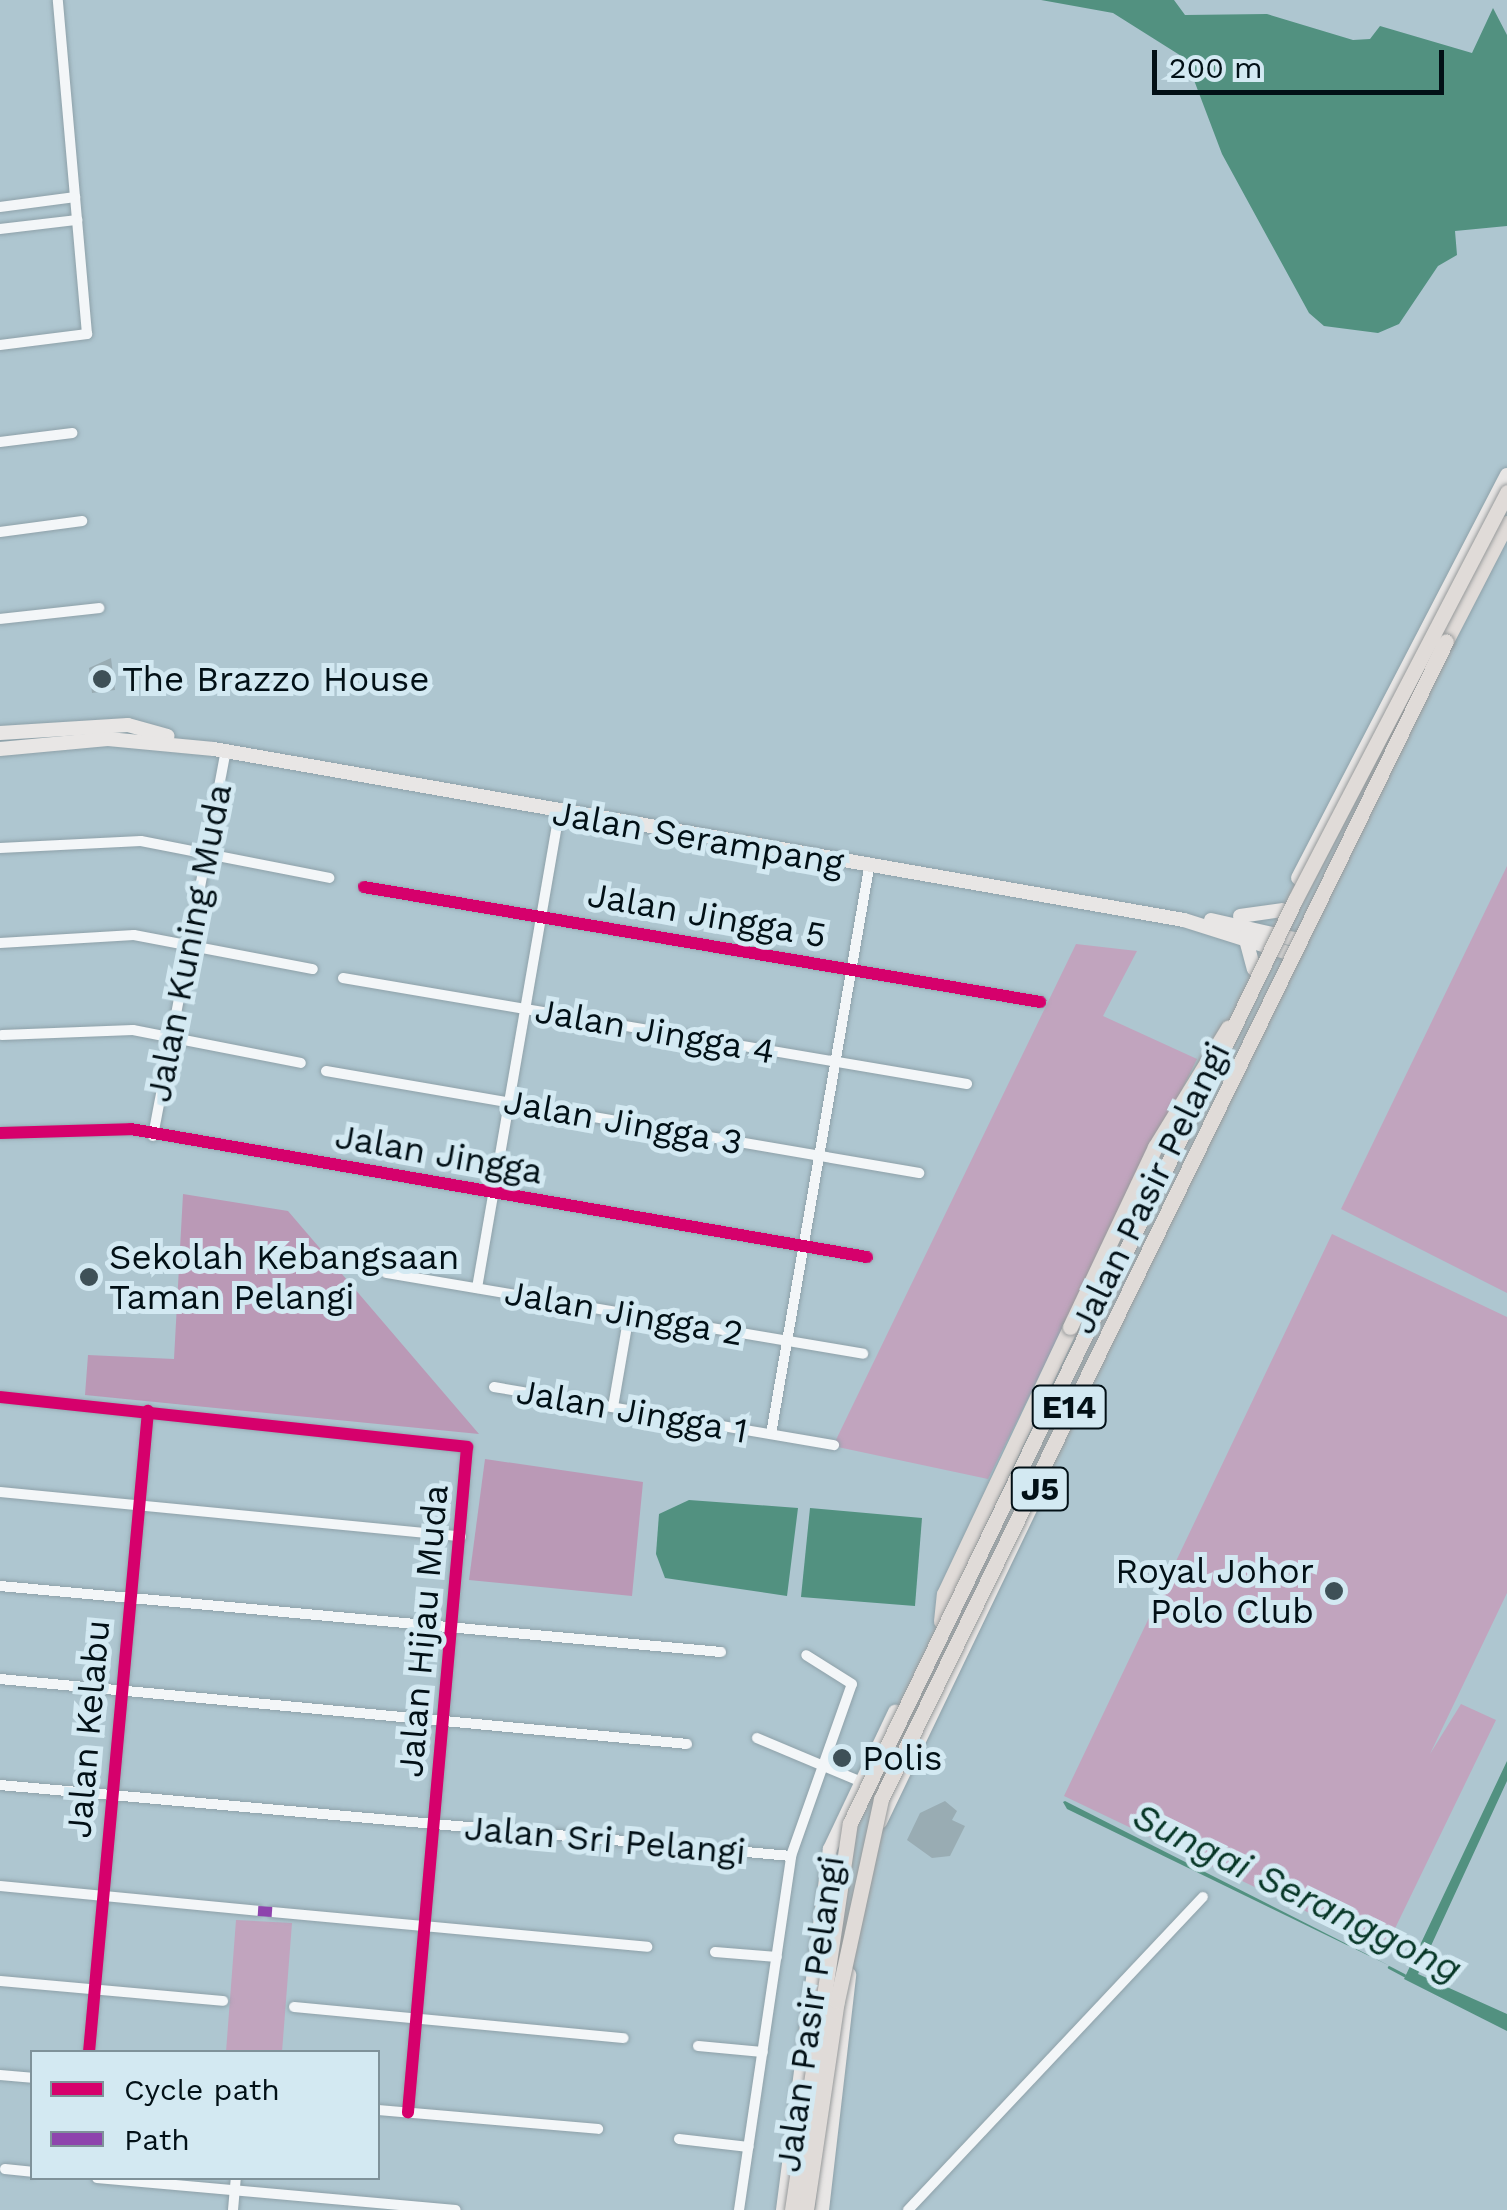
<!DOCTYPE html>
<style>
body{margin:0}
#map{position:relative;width:1507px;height:2210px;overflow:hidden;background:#aec6d0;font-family:"Work Sans",sans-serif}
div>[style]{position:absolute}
.green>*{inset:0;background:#c1a4be}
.forest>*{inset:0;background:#ba99b6}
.water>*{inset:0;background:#529180}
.stream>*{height:2.5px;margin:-1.25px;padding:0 1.25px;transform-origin:1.25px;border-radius:1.25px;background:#529180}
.building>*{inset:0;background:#99acb3}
.roads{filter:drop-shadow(0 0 2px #8ea1a9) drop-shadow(0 0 2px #8ea1a9)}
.minor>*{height:10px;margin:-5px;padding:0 5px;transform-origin:5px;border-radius:5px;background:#f3f6f8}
.major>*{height:14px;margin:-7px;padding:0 7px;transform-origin:7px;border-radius:7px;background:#e8e6e5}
.highway>*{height:15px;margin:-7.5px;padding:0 7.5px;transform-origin:7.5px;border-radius:7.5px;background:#e0dbd8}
.bridges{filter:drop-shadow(0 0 2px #979a9b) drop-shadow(0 0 2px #979a9b)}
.highway-bridge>*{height:15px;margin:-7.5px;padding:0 7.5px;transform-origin:7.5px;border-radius:7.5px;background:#e0dbd8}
.quiet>*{height:10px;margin-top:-5px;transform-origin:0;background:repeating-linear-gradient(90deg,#8e44ad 0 20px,transparent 0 30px)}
.cycleway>*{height:12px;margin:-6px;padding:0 6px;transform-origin:6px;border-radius:6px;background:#d6006c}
.dots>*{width:28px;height:28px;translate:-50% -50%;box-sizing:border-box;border:5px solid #d3e9f2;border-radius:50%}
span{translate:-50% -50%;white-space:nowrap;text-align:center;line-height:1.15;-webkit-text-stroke:10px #d3e9f2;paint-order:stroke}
.shield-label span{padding:2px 8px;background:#d3e9f2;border:2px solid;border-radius:8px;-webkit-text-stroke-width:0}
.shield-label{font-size:32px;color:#021016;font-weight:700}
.poi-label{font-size:35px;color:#021016}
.left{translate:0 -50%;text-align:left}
.right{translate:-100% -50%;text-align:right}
.street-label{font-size:35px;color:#021016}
.water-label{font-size:38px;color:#063626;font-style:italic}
.legend{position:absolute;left:30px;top:2050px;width:350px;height:130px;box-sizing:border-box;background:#d3e9f2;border:2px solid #7f929a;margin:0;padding:12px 18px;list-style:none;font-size:30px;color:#021016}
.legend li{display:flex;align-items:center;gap:20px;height:50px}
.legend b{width:50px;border:2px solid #7f929a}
.scale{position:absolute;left:1152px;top:50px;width:292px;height:45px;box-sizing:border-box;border:5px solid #021016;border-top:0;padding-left:12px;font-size:30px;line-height:35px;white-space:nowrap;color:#021016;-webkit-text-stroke:8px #d3e9f2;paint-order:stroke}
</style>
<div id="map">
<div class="green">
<div style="clip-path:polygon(1507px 866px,1507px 1293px,1341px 1209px)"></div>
<div style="clip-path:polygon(1076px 944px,1137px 951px,1103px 1016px,1197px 1059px,988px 1479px,833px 1446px)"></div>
<div style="clip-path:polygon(1332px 1234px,1507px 1317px,1507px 1593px,1430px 1754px,1461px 1704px,1496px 1720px,1385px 1949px,1064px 1796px)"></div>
<div style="clip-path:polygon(236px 1920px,292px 1923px,282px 2052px,226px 2052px)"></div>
</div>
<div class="forest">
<div style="clip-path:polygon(183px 1194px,288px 1211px,479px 1434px,85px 1395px,88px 1355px,174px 1359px)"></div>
<div style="clip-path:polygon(485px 1459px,643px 1482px,632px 1596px,469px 1580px)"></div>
</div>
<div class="water">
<div style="clip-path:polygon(1041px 0,1174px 0,1185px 15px,1267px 14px,1353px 40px,1370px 39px,1380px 26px,1472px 53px,1493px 8px,1507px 35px,1507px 226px,1455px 231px,1457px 255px,1438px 266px,1399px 324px,1378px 333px,1324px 326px,1309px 313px,1222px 154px,1186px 59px,1113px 13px)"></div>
<div style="clip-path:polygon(689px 1500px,798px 1508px,787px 1596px,665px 1578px,656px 1554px,659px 1514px)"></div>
<div style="clip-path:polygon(810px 1508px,922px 1518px,915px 1606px,801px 1597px)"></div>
<div style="clip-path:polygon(1507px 1761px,1507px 1781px,1418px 1974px,1507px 2014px,1507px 2031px,1404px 1979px)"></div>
<div style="clip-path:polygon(1063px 1802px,1065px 1801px,1390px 1966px,1067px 1809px)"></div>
</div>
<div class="stream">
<div style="left:1389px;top:1967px;width:17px;rotate:28deg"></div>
</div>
<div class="building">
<div style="clip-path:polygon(111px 658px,115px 690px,92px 693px,89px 668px)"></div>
<div style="clip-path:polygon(945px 1801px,957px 1811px,952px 1820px,965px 1826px,950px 1856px,932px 1858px,907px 1840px,920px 1813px)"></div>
</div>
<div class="roads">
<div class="minor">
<div style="left:0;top:207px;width:76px;rotate:-7.6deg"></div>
<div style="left:0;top:229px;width:78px;rotate:-6.7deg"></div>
<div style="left:0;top:345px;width:88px;rotate:-7.2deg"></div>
<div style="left:87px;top:334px;width:335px;rotate:-95deg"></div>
<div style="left:0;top:442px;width:73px;rotate:-7.1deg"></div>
<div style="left:0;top:532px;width:83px;rotate:-7.6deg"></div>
<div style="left:0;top:619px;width:100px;rotate:-6.3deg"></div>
<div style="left:0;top:848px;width:141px;rotate:-2.8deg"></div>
<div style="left:141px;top:841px;width:192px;rotate:11.1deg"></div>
<div style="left:364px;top:887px;width:686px;rotate:9.65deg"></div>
<div style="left:0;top:943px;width:134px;rotate:-3.4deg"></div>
<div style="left:134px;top:935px;width:182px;rotate:10.8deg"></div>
<div style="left:343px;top:978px;width:633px;rotate:9.64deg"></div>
<div style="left:2px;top:1035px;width:131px;rotate:-2.2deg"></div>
<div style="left:133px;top:1030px;width:171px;rotate:11.1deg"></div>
<div style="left:326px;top:1071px;width:602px;rotate:9.76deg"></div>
<div style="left:0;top:1133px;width:131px;rotate:-1.7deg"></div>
<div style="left:131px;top:1129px;width:747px;rotate:9.87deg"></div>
<div style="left:153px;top:1136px;width:392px;rotate:-79.3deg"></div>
<div style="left:386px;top:1273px;width:484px;rotate:9.6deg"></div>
<div style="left:477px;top:1288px;width:481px;rotate:-80.2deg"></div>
<div style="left:494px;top:1387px;width:345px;rotate:9.7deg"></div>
<div style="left:0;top:1397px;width:470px;rotate:6.1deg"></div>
<div style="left:467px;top:1447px;width:668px;rotate:95.07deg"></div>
<div style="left:613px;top:1407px;width:94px;rotate:-80.2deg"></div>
<div style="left:771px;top:1434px;width:574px;rotate:-80.18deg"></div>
<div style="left:0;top:1492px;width:463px;rotate:5.5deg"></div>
<div style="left:0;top:1586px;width:724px;rotate:5.23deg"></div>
<div style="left:0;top:1679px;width:690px;rotate:5.4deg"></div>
<div style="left:757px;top:1738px;width:144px;rotate:22.8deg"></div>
<div style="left:0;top:1785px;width:794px;rotate:5.13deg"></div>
<div style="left:0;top:1886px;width:259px;rotate:5.5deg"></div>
<div style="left:272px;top:1912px;width:377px;rotate:5.3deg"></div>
<div style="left:715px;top:1952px;width:62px;rotate:4.6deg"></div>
<div style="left:0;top:1981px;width:224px;rotate:5.1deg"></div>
<div style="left:294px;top:2007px;width:331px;rotate:5.4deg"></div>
<div style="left:698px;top:2046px;width:65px;rotate:5.3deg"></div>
<div style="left:89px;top:2052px;width:644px;rotate:-84.74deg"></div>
<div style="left:0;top:2075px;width:32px;rotate:5deg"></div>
<div style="left:378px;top:2110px;width:221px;rotate:4.9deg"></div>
<div style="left:679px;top:2139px;width:70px;rotate:6.5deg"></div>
<div style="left:5px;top:2169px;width:27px;rotate:6deg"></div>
<div style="left:97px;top:2178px;width:360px;rotate:5.1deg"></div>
<div style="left:233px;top:2210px;width:32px;rotate:-85deg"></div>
<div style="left:739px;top:2210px;width:358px;rotate:-81.6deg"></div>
<div style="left:791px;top:1856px;width:182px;rotate:-70.5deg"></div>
<div style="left:852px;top:1684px;width:54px;rotate:-147.8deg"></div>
<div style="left:908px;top:2210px;width:430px;rotate:-46.7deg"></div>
</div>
<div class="major">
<div style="left:0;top:733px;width:128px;rotate:-3.6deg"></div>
<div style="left:128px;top:725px;width:41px;rotate:15.4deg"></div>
<div style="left:0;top:749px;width:108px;rotate:-5.3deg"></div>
<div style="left:108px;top:739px;width:106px;rotate:5.4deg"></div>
<div style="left:214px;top:749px;width:985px;rotate:10deg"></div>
<div style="left:1184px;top:920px;width:112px;rotate:17.6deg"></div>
<div style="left:1298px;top:878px;width:454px;rotate:-62.6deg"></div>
<div style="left:1240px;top:916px;width:42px;rotate:-8.1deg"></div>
<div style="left:1211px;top:920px;width:89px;rotate:12.9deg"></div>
<div style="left:1245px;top:936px;width:34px;rotate:75deg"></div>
<div style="left:880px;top:1822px;width:358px;rotate:-64.4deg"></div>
<div style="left:783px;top:2210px;width:364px;rotate:-82.6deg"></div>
<div style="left:830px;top:1849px;width:152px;rotate:-64.6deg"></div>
<div style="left:822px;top:2210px;width:237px;rotate:-83.4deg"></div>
</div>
<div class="highway">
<div style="left:1446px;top:641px;width:133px;rotate:-62.7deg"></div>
<div style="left:941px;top:1621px;width:27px;rotate:-84deg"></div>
<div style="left:944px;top:1594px;width:295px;rotate:-64.7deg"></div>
</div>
</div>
<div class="bridges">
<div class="highway-bridge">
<div style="left:1070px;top:1327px;width:199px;rotate:-64.7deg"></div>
<div style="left:1155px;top:1147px;width:140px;rotate:-58.5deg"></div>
<div style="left:792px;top:2210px;width:391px;rotate:-81.5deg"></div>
<div style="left:850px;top:1823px;width:1025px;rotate:-64.26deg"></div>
<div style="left:1295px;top:900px;width:460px;rotate:-62.5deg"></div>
<div style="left:806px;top:2210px;width:211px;rotate:-81.6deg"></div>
<div style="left:837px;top:2001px;width:207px;rotate:-77.7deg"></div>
<div style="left:881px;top:1799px;width:1288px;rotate:-63.99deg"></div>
</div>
</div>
<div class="quiet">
<div style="left:258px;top:1911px;width:14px;rotate:4deg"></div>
</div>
<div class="cycleway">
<div style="left:364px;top:887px;width:686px;rotate:9.65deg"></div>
<div style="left:0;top:1133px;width:131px;rotate:-1.7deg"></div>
<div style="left:131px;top:1129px;width:747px;rotate:9.87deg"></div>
<div style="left:0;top:1397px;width:470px;rotate:6.1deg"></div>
<div style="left:467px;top:1447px;width:668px;rotate:95.07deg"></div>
<div style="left:89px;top:2052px;width:644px;rotate:-84.74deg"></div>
</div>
<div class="dots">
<div style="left:102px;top:679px;background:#3e5057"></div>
<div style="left:89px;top:1277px;background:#3e5057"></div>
<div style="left:1334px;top:1591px;background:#3e5057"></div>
<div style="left:842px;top:1758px;background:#3e5057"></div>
</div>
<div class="shield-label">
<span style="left:1069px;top:1407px">E14</span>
<span style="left:1040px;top:1489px">J5</span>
</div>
<div class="poi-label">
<span class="left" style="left:122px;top:679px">The Brazzo House</span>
<span class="left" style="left:109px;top:1277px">Sekolah Kebangsaan<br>Taman Pelangi</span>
<span class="right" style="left:1314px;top:1591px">Royal Johor<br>Polo Club</span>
<span class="left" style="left:862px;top:1758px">Polis</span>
</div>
<div class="street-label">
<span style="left:698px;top:838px;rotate:10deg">Jalan Serampang</span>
<span style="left:707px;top:915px;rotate:10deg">Jalan Jingga 5</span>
<span style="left:189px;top:943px;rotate:-79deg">Jalan Kuning Muda</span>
<span style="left:655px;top:1031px;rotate:10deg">Jalan Jingga 4</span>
<span style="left:623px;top:1122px;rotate:10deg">Jalan Jingga 3</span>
<span style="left:439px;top:1154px;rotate:10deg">Jalan Jingga</span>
<span style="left:1150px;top:1188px;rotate:-64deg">Jalan Pasir Pelangi</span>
<span style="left:624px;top:1313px;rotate:10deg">Jalan Jingga 2</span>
<span style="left:632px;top:1411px;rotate:10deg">Jalan Jingga 1</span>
<span style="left:423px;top:1631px;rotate:-85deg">Jalan Hijau Muda</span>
<span style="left:88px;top:1729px;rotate:-85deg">Jalan Kelabu</span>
<span style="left:605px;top:1840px;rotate:5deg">Jalan Sri Pelangi</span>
<span style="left:810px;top:2014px;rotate:-82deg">Jalan Pasir Pelangi</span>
</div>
<div class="water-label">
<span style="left:1297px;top:1893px;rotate:26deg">Sungai Seranggong</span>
</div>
<ul class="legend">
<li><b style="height:12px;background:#d6006c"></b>Cycle path</li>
<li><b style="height:12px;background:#8e44ad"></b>Path</li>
</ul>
<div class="scale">200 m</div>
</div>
